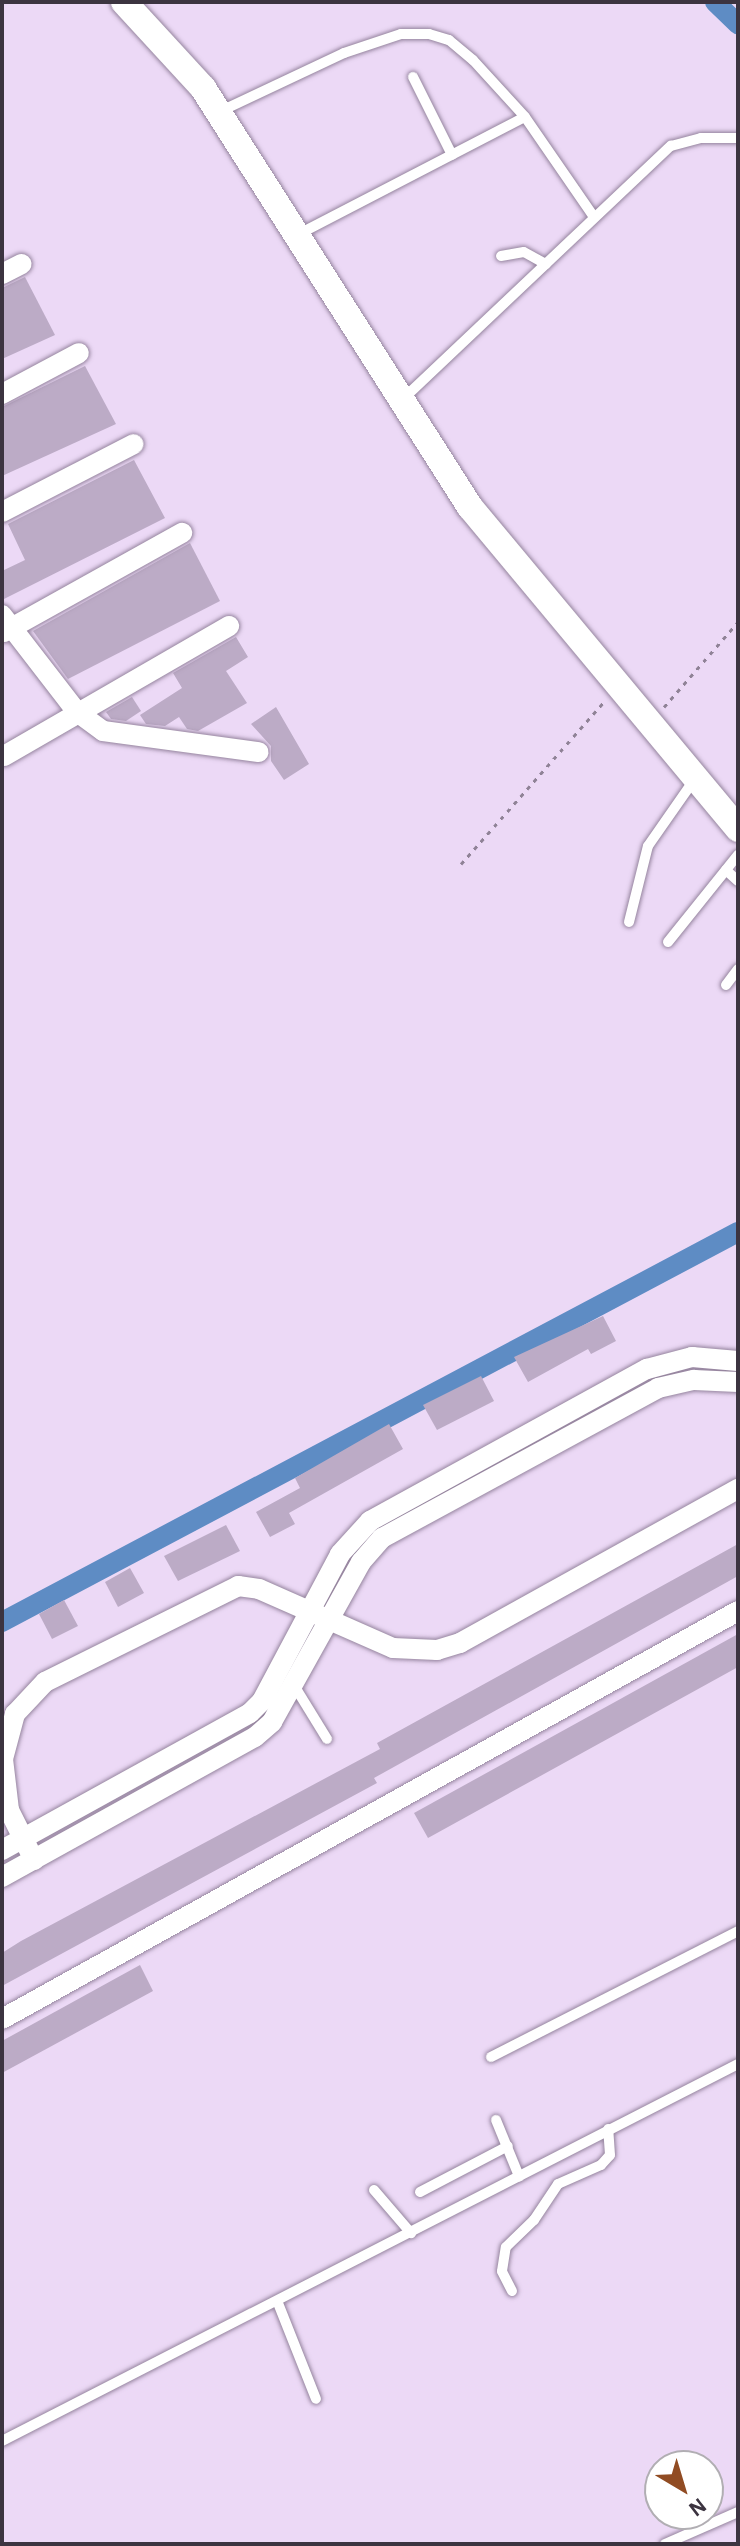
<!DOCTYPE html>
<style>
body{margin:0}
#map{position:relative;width:740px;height:2546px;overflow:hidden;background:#ecd9f6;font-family:"Alegreya Sans",sans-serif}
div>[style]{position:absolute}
.canal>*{height:20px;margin:-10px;padding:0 10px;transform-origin:10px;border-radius:10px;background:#5e8cc4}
.building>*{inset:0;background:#bcabc6}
.path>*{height:3px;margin-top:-1.5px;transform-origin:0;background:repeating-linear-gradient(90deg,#8f8296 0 4px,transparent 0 10px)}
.roads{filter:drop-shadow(0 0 2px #95849e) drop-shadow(0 0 2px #95849e)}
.service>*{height:10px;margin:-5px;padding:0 5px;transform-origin:5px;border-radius:5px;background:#fff}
.minor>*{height:20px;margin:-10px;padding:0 10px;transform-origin:10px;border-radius:10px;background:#fff}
.tertiary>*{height:26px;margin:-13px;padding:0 13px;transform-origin:13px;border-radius:13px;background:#fff}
span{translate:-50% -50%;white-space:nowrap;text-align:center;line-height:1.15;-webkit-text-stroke:6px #fff;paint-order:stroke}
.frame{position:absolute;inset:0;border:4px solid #3c3440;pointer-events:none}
.north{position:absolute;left:644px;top:2450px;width:80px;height:80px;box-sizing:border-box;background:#fff;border:2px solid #b1aeb3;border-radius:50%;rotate:142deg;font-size:22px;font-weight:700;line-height:32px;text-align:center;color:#3c3440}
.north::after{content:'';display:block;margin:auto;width:28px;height:36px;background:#914c23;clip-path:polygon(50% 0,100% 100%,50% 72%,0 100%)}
</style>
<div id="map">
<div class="canal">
<div style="left:715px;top:2px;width:32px;rotate:44deg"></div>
<div style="left:2px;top:1622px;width:833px;rotate:-27.92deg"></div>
</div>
<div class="building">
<div style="clip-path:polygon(25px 277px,55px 335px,2px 359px,2px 288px)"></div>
<div style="clip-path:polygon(85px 366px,116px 424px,2px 476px,2px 407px)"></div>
<div style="clip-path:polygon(134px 460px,165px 518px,2px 600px,2px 571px,25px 560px,8px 524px)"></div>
<div style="clip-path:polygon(190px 543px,220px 601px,68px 679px,33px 631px)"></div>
<div style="clip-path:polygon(236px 637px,248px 657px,226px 671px,247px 703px,198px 731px,187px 729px,179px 717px,165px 726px,146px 724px,140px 715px,182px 688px,173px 673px)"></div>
<div style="clip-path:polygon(132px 697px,141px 711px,126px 721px,111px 719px,106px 712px)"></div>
<div style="clip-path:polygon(276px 707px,309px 764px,284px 780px,271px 761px,271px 746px,251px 724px)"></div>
<div style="clip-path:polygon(603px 1316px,616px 1341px,591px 1354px,588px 1349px,528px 1382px,514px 1357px)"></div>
<div style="clip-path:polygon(481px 1376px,494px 1401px,437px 1430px,423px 1405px)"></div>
<div style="clip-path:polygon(389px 1424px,403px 1449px,289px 1513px,295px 1524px,270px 1537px,256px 1512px,300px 1488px,295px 1478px)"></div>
<div style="clip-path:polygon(226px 1525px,240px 1551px,178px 1581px,164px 1556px)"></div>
<div style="clip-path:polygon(738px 1544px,738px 1576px,374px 1778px,377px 1783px,2px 1986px,2px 1953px,21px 1941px,380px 1749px,377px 1743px)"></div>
<div style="clip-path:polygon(130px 1568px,144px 1593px,118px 1607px,105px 1582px)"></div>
<div style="clip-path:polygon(64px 1600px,78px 1626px,52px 1639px,39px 1614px)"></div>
<div style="clip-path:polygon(738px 1634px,738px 1667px,428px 1838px,414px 1813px)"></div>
<div style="clip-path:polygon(140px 1965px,153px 1991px,2px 2073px,2px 2041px)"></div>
</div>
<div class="path">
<div style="left:664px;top:707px;width:113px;rotate:-49deg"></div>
<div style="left:461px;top:864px;width:216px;rotate:-48.6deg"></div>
</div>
<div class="roads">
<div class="service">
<div style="left:413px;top:77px;width:87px;rotate:63.4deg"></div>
<div style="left:221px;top:111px;width:136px;rotate:-25.2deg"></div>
<div style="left:344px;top:53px;width:60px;rotate:-18.4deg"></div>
<div style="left:401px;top:34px;width:28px"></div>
<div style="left:429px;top:34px;width:21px;rotate:17deg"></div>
<div style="left:449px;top:40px;width:31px;rotate:40deg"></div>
<div style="left:473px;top:60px;width:77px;rotate:47.6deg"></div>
<div style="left:525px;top:117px;width:121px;rotate:55.4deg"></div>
<div style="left:299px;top:234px;width:254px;rotate:-27.4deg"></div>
<div style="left:501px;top:256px;width:23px;rotate:-10deg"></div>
<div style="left:524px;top:252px;width:25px;rotate:29deg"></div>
<div style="left:403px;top:399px;width:369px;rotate:-43.4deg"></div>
<div style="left:671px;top:146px;width:31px;rotate:-15deg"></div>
<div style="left:701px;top:138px;width:37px"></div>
<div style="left:726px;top:870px;width:16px;rotate:43deg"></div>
<div style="left:629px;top:922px;width:78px;rotate:-76deg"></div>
<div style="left:648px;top:846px;width:80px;rotate:-55.1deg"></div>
<div style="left:668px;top:942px;width:112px;rotate:-51.2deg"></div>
<div style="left:726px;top:985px;width:20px;rotate:-53deg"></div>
<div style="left:295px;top:1687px;width:61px;rotate:58.4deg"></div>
<div style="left:491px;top:2057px;width:277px;rotate:-27deg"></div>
<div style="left:496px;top:2120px;width:61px;rotate:67.7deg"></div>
<div style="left:374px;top:2190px;width:57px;rotate:49.3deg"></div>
<div style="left:420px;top:2192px;width:99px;rotate:-27.6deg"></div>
<div style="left:512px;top:2291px;width:22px;rotate:-117deg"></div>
<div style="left:502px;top:2271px;width:24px;rotate:-81deg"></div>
<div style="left:506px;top:2247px;width:39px;rotate:-44deg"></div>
<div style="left:534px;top:2220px;width:43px;rotate:-56.3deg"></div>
<div style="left:558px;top:2184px;width:47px;rotate:-23.8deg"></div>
<div style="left:601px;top:2165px;width:13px;rotate:-48deg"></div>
<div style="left:610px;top:2155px;width:26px;rotate:-94deg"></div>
<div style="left:278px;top:2303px;width:103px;rotate:68.4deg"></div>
<div style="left:2px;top:2441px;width:827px;rotate:-27.12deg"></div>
<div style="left:665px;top:2544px;width:80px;rotate:-23.7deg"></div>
</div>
<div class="minor">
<div style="left:2px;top:274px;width:22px;rotate:-27deg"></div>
<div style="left:2px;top:394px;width:87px;rotate:-28deg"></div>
<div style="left:2px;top:512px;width:148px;rotate:-27.3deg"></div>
<div style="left:2px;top:615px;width:123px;rotate:52.3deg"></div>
<div style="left:77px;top:712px;width:32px;rotate:36deg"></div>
<div style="left:103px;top:731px;width:157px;rotate:7.7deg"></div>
<div style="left:4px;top:632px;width:204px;rotate:-29.1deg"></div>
<div style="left:4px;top:756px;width:260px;rotate:-30deg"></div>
<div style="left:2px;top:1850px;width:283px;rotate:-28.9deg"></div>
<div style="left:250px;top:1713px;width:17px;rotate:-45deg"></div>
<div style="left:262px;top:1701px;width:166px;rotate:-62deg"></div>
<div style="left:340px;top:1554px;width:45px;rotate:-47.7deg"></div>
<div style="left:370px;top:1521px;width:316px;rotate:-28.8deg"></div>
<div style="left:647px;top:1369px;width:47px;rotate:-14.9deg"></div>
<div style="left:692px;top:1357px;width:46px;rotate:5deg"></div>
<div style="left:34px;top:1860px;width:56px;rotate:-116.6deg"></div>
<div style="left:9px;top:1810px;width:51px;rotate:-96.7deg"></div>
<div style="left:3px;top:1759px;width:47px;rotate:-75.1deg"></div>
<div style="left:15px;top:1714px;width:44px;rotate:-46.8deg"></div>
<div style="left:45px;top:1682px;width:216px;rotate:-26.4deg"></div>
<div style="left:238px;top:1586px;width:21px;rotate:8deg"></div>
<div style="left:259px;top:1589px;width:146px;rotate:23.8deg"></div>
<div style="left:393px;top:1648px;width:44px;rotate:2.6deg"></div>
<div style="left:437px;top:1650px;width:24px;rotate:-17deg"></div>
<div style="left:460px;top:1643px;width:318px;rotate:-29deg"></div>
<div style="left:2px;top:1877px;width:289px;rotate:-29deg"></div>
<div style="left:255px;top:1737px;width:23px;rotate:-41deg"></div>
<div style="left:272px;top:1722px;width:183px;rotate:-60.9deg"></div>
<div style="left:361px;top:1562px;width:32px;rotate:-49deg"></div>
<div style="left:382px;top:1538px;width:314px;rotate:-28.5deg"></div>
<div style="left:658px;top:1388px;width:37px;rotate:-13deg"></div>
<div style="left:694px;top:1380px;width:44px;rotate:2.6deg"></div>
<div style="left:2px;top:2019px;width:842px;rotate:-29deg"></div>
</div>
<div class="tertiary">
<div style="left:124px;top:2px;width:117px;rotate:47.4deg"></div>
<div style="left:203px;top:88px;width:497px;rotate:57.5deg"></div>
<div style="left:470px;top:507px;width:419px;rotate:50.2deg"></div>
</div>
</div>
<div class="frame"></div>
<div class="north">N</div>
</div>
